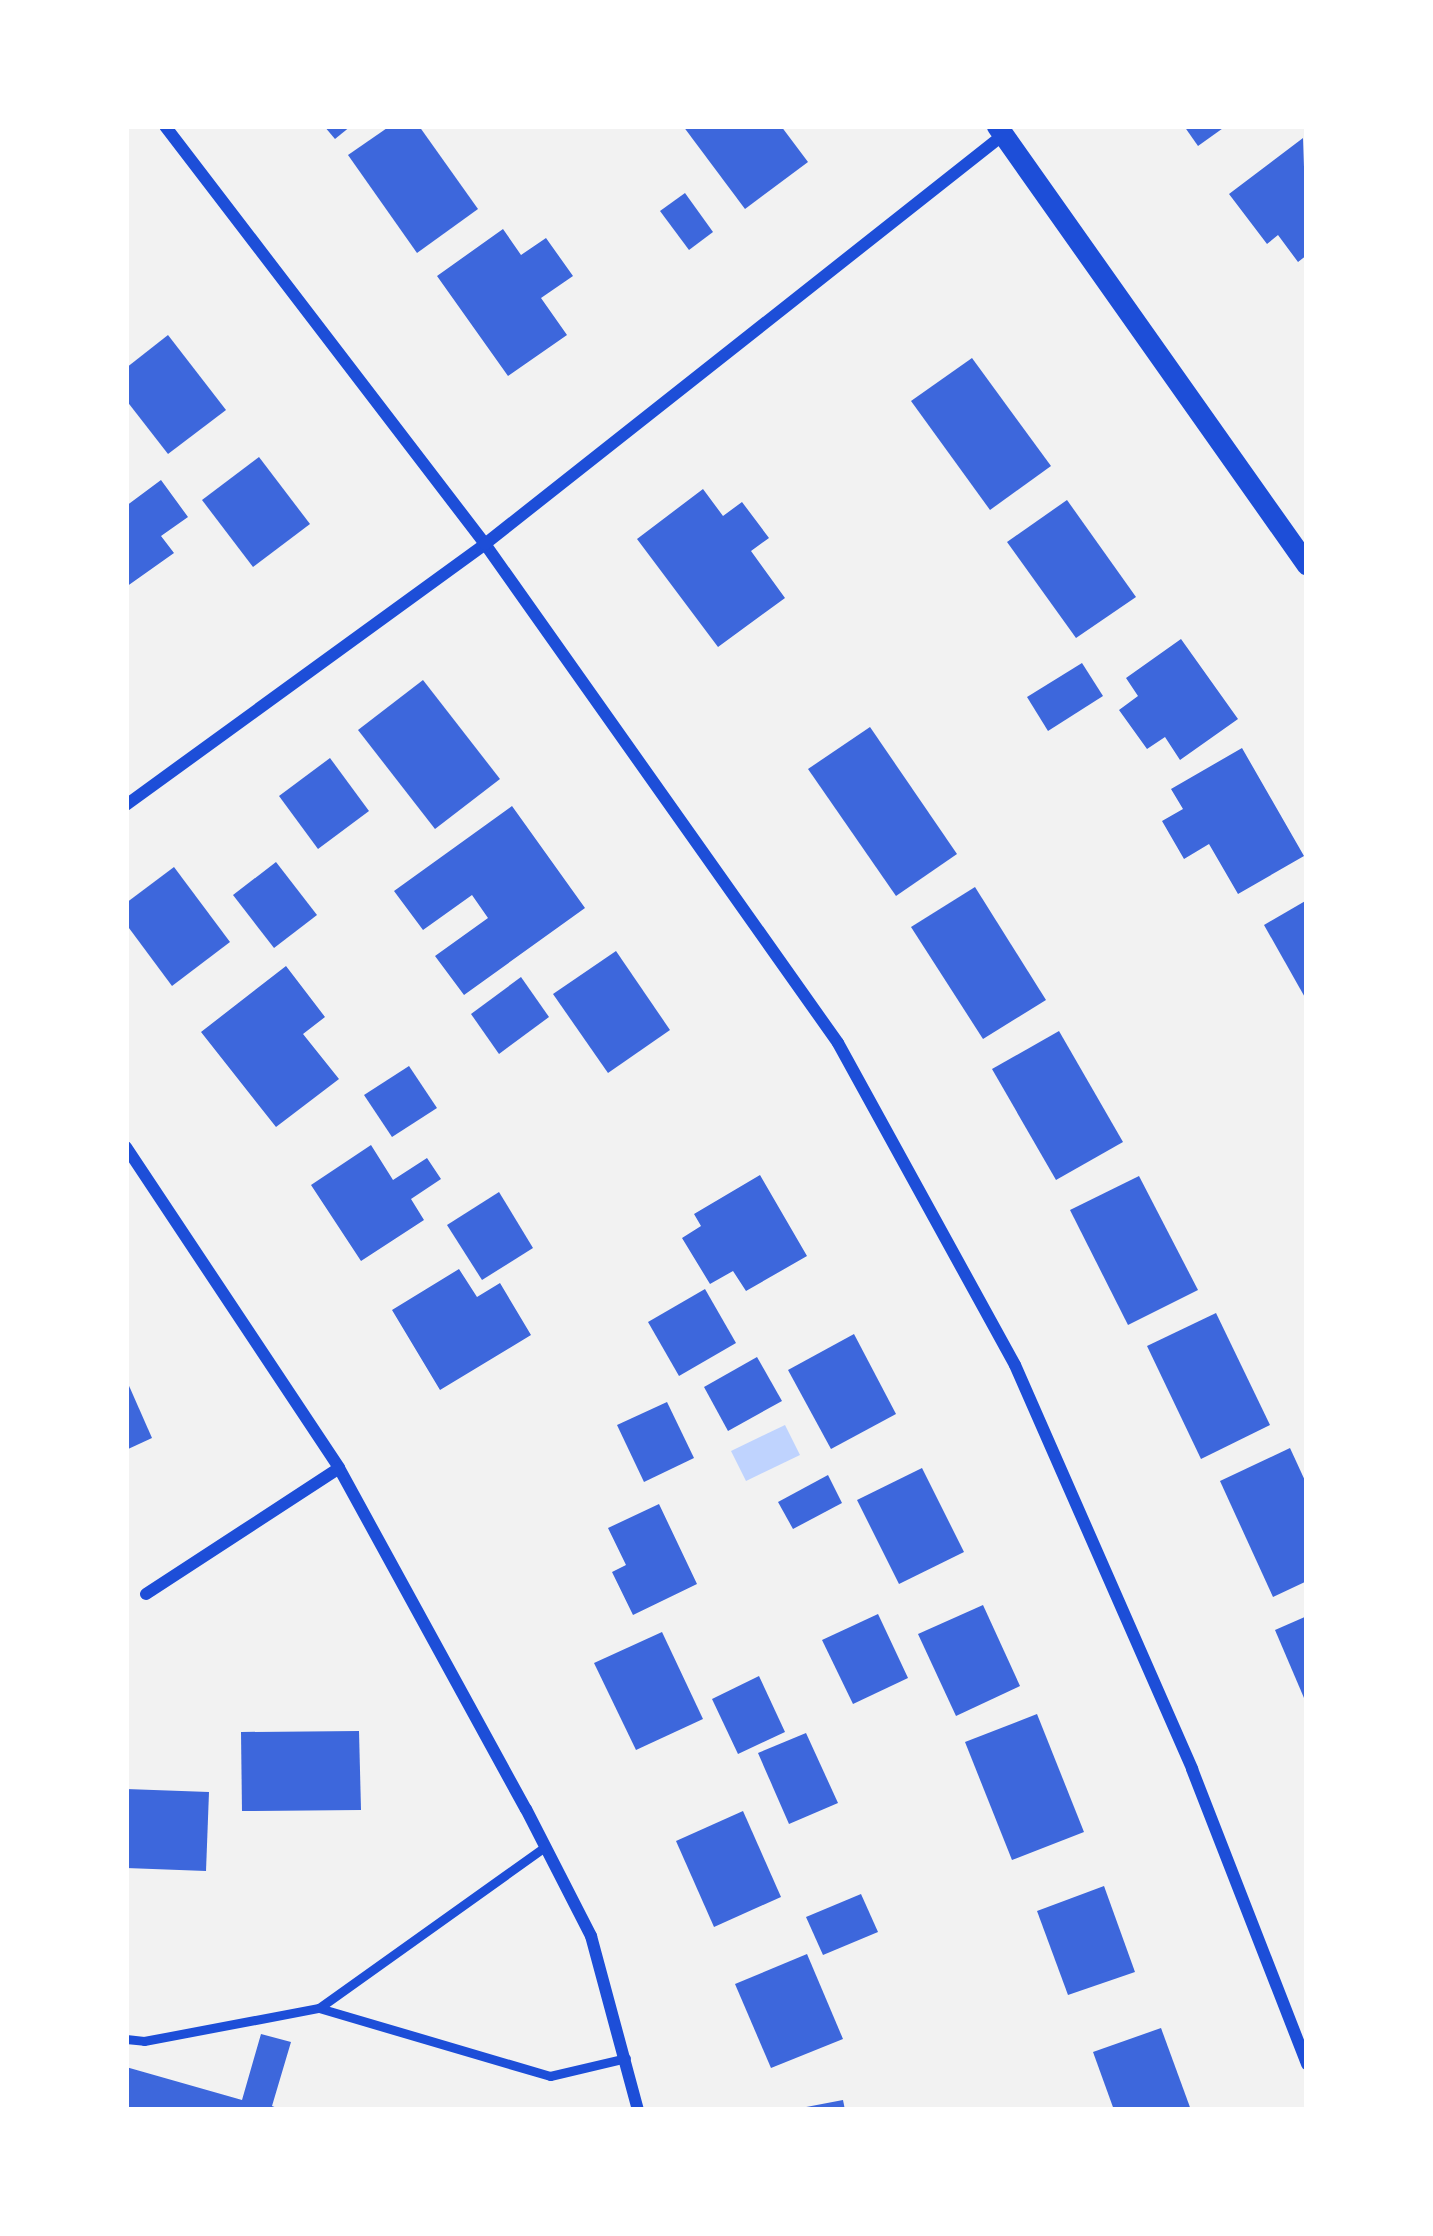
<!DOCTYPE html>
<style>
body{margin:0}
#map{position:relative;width:1433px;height:2236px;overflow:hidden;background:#f2f2f2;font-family:"Source Sans 3",sans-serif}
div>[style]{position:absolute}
.water>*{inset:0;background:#bfd3fe}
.building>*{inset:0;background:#3d67dc}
.service>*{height:9px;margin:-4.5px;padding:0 4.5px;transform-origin:4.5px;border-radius:4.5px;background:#1d4ed8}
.minor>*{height:12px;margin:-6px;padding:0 6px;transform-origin:6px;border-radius:6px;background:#1d4ed8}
.tertiary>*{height:21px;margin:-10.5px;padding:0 10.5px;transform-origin:10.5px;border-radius:10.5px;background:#1d4ed8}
span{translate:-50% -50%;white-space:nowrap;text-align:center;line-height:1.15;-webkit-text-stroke:9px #fff;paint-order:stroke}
.frame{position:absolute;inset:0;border:129px solid #fff;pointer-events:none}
</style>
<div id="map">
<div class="water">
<div style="clip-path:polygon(785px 1425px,800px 1455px,746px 1481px,731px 1451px)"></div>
</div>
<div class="building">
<div style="clip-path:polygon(324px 126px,351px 126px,335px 139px)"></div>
<div style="clip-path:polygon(390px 126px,419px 126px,478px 209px,417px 253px,348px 155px)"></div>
<div style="clip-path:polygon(683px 126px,781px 126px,808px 162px,745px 209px)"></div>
<div style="clip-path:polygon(1184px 126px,1226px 126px,1198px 146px)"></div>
<div style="clip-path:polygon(1303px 138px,1307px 255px,1298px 262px,1278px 235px,1267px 244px,1229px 194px)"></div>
<div style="clip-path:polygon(685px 193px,713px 232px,689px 250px,660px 211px)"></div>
<div style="clip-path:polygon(503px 229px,521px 255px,546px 238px,573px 276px,541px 298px,567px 335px,508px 376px,437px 276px)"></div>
<div style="clip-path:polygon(168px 335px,226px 410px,168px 454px,126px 400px,126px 368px)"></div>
<div style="clip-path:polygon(972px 358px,1051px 466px,990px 510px,911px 401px)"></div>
<div style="clip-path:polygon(259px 457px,310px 524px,253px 567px,202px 500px)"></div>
<div style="clip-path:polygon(161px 480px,188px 517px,161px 536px,174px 553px,126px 587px,126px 506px)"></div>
<div style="clip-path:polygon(703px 489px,723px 516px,742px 502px,769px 538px,751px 551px,785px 598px,718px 647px,637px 539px)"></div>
<div style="clip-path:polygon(1067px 500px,1136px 597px,1076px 638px,1007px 542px)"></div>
<div style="clip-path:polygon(1181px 639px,1238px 719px,1180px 760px,1165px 737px,1147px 749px,1119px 710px,1138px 696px,1126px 678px)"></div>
<div style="clip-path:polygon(1082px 663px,1103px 696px,1048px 731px,1027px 697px)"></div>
<div style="clip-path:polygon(423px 680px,500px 779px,435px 829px,358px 730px)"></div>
<div style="clip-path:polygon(870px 727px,957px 854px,896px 896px,808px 769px)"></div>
<div style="clip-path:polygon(1242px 748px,1304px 856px,1238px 894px,1209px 844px,1184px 859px,1162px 821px,1183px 809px,1171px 789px)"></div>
<div style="clip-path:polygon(330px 758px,369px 811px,318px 849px,279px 796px)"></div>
<div style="clip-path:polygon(512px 806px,585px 908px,464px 995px,435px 956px,488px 918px,472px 895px,423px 930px,394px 891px)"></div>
<div style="clip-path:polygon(276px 862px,317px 915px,274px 948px,233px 895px)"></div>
<div style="clip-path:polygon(174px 867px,230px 942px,172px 986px,126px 924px,126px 903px)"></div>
<div style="clip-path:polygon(975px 887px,1046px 1000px,983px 1039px,911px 927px)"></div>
<div style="clip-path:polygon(1307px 900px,1307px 1001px,1264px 925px)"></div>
<div style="clip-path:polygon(616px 951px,670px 1030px,608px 1073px,553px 994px)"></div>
<div style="clip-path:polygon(286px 966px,325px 1017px,303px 1034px,339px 1079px,276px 1127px,201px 1032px)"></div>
<div style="clip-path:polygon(521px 977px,549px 1017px,499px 1054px,471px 1014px)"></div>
<div style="clip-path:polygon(1059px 1031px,1123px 1142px,1056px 1180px,992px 1069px)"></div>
<div style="clip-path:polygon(409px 1066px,437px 1108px,392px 1137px,364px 1095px)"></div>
<div style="clip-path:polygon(371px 1145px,393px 1180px,427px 1158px,441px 1179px,411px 1199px,424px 1220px,361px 1261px,311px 1185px)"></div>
<div style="clip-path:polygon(760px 1175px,807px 1256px,746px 1291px,733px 1271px,710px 1284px,682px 1238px,701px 1226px,694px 1214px)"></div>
<div style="clip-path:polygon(1139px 1176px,1198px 1290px,1128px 1325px,1070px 1210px)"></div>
<div style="clip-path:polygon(499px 1192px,533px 1248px,482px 1280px,447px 1225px)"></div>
<div style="clip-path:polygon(459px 1269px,477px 1297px,500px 1283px,531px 1335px,440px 1390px,392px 1310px)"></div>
<div style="clip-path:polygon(705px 1289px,736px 1343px,679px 1376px,648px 1322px)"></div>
<div style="clip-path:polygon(1216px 1313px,1270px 1425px,1201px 1459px,1147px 1346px)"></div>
<div style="clip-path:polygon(854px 1334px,896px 1414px,831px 1449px,788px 1370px)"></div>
<div style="clip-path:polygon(757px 1357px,782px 1401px,728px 1431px,704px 1387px)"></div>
<div style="clip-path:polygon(126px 1379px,152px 1438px,126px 1450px)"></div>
<div style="clip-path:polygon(667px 1402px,694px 1458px,644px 1482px,617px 1425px)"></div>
<div style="clip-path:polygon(1290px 1448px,1307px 1485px,1307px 1581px,1273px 1597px,1220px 1481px)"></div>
<div style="clip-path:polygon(922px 1468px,964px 1552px,899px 1584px,857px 1500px)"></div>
<div style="clip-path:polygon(828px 1475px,842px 1503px,793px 1529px,778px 1502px)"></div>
<div style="clip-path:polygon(659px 1504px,697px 1584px,633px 1615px,612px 1572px,626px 1565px,608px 1528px)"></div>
<div style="clip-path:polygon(983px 1605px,1020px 1686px,956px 1716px,918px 1634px)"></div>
<div style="clip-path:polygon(878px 1614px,908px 1678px,853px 1704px,822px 1640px)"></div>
<div style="clip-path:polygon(1307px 1616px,1307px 1705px,1275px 1630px)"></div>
<div style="clip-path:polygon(662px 1632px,703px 1719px,636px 1750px,594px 1663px)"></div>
<div style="clip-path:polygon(759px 1676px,785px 1732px,738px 1754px,712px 1699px)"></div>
<div style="clip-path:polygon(1037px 1714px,1084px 1832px,1012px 1860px,965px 1742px)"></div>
<div style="clip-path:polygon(359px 1731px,361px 1810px,242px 1811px,241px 1732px)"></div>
<div style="clip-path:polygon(806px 1733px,838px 1803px,789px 1824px,758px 1753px)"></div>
<div style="clip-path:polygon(126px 1789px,209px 1792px,206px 1871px,126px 1868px)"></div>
<div style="clip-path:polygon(743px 1811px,781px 1897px,714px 1927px,676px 1841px)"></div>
<div style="clip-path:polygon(1104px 1886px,1135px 1972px,1068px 1995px,1037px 1911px)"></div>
<div style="clip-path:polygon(861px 1894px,878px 1932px,823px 1955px,806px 1917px)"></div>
<div style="clip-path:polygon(807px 1954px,843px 2039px,771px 2068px,735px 1984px)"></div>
<div style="clip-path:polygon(1161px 2028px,1191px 2110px,1114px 2110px,1093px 2052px)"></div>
<div style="clip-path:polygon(261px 2034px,291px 2042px,272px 2106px,282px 2110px,126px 2110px,126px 2067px,242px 2100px)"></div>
<div style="clip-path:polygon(843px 2100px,845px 2110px,801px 2110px,801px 2108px)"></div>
</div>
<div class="service">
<div style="left:319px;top:2008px;width:241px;rotate:16.4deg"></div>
<div style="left:550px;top:2076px;width:78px;rotate:-13.3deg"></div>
<div style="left:126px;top:2039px;width:18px;rotate:6deg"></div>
<div style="left:144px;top:2041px;width:178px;rotate:-10.7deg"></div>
<div style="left:319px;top:2008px;width:277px;rotate:-35.5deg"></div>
</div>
<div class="minor">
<div style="left:165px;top:126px;width:526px;rotate:52.56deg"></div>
<div style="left:485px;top:544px;width:611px;rotate:54.72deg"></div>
<div style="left:838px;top:1043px;width:367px;rotate:61.2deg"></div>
<div style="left:1015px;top:1365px;width:441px;rotate:66.3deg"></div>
<div style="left:1192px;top:1769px;width:317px;rotate:68.7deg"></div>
<div style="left:126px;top:805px;width:444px;rotate:-36deg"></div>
<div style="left:485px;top:544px;width:660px;rotate:-38.29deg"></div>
<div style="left:126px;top:1147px;width:385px;rotate:56.4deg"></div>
<div style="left:339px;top:1468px;width:389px;rotate:61.3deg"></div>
<div style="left:526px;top:1809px;width:143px;rotate:62.9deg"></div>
<div style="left:591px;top:1936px;width:180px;rotate:74.9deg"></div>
<div style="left:146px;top:1594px;width:230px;rotate:-33.1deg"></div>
</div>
<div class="tertiary">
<div style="left:997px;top:126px;width:537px;rotate:54.77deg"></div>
</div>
<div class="frame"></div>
</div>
